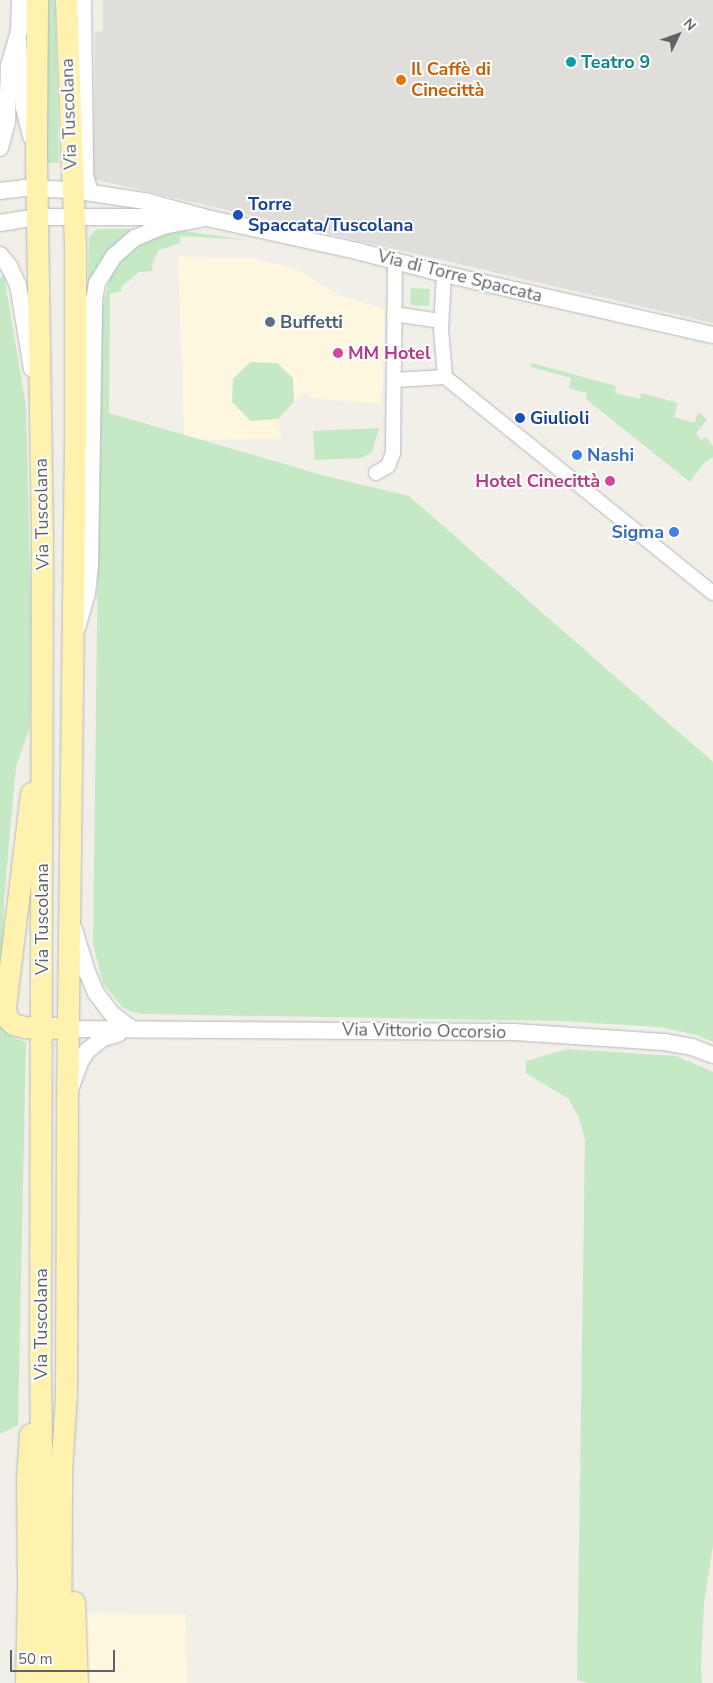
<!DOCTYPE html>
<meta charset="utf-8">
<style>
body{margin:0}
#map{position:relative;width:713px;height:1683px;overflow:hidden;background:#f1efe8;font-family:"Nunito Sans",sans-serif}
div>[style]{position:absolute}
.commercial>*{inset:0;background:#fef7e0}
.industrial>*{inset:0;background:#e0deda}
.green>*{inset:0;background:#c5e8c5}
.roads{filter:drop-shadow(0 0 1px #b5b8bc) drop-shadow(0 0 1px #b5b8bc)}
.minor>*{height:14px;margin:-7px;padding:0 7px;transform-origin:7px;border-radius:7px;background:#fff}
.tertiary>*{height:16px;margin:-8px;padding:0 8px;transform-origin:8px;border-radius:8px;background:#fff}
.primary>*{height:21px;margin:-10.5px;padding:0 10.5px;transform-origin:10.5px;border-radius:10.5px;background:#fff2af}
.dots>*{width:14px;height:14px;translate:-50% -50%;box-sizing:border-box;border:2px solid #fff;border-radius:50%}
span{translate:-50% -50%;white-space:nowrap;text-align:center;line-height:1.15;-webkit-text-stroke:4px #fff;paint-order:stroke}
.culture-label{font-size:18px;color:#0d838f;font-weight:700}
.left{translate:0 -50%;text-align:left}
.food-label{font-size:18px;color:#c56008;font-weight:700}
.street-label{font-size:18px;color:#5f6368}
.transit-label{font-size:18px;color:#164399;font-weight:700}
.service-label{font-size:18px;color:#4e5e75;font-weight:700}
.hotel-label{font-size:18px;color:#b23c85;font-weight:700}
.right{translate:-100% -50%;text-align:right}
.shop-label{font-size:18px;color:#366cbe;font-weight:700}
.north{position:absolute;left:653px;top:10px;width:50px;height:50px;-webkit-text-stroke:4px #fff;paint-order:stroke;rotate:48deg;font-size:14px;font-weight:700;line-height:20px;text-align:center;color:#5f6368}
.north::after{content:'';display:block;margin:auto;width:18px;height:22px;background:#5f6368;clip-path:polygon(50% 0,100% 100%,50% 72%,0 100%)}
.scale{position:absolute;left:10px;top:1650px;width:105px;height:22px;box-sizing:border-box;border:2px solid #5f6368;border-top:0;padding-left:6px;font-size:15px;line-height:18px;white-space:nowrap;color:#5f6368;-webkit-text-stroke:4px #fff;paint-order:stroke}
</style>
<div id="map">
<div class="commercial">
<div style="clip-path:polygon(178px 257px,250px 258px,277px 264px,298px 270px,340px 296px,385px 309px,381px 404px,312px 398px,304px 391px,278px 419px,281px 439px,202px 440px,184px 435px)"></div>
<div style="clip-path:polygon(84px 1613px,186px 1614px,187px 1683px,87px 1683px)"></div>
</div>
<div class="industrial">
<div style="clip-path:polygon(103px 0,713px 0,713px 323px,93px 179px,95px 32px,103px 31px)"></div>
</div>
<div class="green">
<div style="clip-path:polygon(47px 0,55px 0,59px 163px,46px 163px)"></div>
<div style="clip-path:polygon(97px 229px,130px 229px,131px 232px,88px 287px,89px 237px)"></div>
<div style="clip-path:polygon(184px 231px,247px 240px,180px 236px,180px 243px,159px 250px,153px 261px,152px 271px,139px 272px,121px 287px,121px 292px,110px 293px,109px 413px,329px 477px,409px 496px,713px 762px,713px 1042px,697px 1035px,660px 1027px,561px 1021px,142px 1014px,131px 1012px,122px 1007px,103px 983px,93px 944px,101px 313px,111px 273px,129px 251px,154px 237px)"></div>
<div style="clip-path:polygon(4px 275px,26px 406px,31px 616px,30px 727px,16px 767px,4px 900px,1px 1024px,14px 1038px,26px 1042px,18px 1425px,0 1434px,0 278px)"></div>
<div style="clip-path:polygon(411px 288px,430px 289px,429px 306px,410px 305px)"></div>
<div style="clip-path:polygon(250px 362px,277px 363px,293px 378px,294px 402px,278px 419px,251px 421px,232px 402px,233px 379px)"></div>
<div style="clip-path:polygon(532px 363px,616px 386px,615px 393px,640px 399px,641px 393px,678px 403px,674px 417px,694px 423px,698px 413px,701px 414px,707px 420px,696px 433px,701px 440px,706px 437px,713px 446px,713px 457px,703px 464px,690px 482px,586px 399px,587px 393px,569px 388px,571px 378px,531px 367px)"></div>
<div style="clip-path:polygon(379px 428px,372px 452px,362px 458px,315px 460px,313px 431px)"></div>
<div style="clip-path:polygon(568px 1049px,676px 1056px,713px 1072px,713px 1546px,704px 1602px,701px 1666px,702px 1683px,588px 1683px,577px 1680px,585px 1139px,579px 1118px,569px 1099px,526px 1073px,526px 1061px)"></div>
</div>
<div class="roads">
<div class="minor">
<div style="left:84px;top:0;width:175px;rotate:89.3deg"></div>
<div style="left:86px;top:175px;width:18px;rotate:74deg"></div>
<div style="left:19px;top:39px;width:69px;rotate:86.7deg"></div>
<div style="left:23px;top:108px;width:30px;rotate:76deg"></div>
<div style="left:444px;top:274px;width:55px;rotate:93.1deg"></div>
<div style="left:441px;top:329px;width:48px;rotate:85.2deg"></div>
<div style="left:394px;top:314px;width:48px;rotate:8.5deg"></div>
<div style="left:445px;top:377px;width:344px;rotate:38.9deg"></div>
<div style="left:394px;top:380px;width:51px;rotate:-3.4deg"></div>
<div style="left:376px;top:473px;width:14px;rotate:-30deg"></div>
<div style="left:388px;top:466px;width:14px;rotate:-69deg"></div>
<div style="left:393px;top:453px;width:191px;rotate:-89.4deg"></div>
</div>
<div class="tertiary">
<div style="left:0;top:148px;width:28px;rotate:-75deg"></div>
<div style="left:7px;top:121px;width:55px;rotate:-87.9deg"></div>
<div style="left:9px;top:66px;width:36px;rotate:-74deg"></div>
<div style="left:19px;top:31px;width:31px;rotate:-88deg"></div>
<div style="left:0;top:191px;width:24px;rotate:-7deg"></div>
<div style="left:24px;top:188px;width:48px;rotate:2.4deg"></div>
<div style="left:72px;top:190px;width:74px;rotate:8.6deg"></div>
<div style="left:145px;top:201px;width:64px;rotate:15.3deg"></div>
<div style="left:207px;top:218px;width:158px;rotate:12.4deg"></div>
<div style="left:361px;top:252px;width:86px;rotate:14.8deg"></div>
<div style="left:444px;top:274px;width:276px;rotate:12.8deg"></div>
<div style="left:0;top:223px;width:37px;rotate:-9deg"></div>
<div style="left:37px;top:217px;width:138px"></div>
<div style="left:0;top:255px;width:14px;rotate:51deg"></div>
<div style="left:9px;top:266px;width:21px;rotate:65deg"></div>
<div style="left:18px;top:285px;width:85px;rotate:80.5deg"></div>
<div style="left:77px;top:628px;width:35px;rotate:-74deg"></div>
<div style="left:87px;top:594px;width:28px;rotate:-84deg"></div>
<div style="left:90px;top:566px;width:266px;rotate:-89.1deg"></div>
<div style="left:94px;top:300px;width:17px;rotate:-80deg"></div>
<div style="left:97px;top:283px;width:32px;rotate:-58deg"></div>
<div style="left:114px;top:256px;width:28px;rotate:-41deg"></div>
<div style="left:135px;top:238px;width:30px;rotate:-23deg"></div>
<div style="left:163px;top:226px;width:43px;rotate:-10.8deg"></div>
<div style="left:74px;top:929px;width:45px;rotate:73.2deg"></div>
<div style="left:87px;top:972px;width:23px;rotate:67deg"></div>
<div style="left:96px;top:993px;width:26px;rotate:53deg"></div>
<div style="left:112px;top:1014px;width:25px;rotate:37deg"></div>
<div style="left:68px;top:1029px;width:446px;rotate:0.4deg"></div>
<div style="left:514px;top:1032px;width:150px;rotate:3.8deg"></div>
<div style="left:664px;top:1042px;width:28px;rotate:10deg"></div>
<div style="left:692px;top:1047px;width:22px;rotate:21deg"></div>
<div style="left:71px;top:1087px;width:27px;rotate:-70deg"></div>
<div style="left:80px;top:1062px;width:13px;rotate:-58deg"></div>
<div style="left:87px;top:1051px;width:21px;rotate:-39deg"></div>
<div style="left:103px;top:1038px;width:16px;rotate:-15deg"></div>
</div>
<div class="primary">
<div style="left:37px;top:0;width:156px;rotate:90.4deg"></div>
<div style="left:36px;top:156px;width:377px;rotate:89.1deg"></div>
<div style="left:42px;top:533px;width:829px;rotate:90.14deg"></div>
<div style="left:40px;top:1362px;width:321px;rotate:89.3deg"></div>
<div style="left:31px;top:793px;width:218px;rotate:96.9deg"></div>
<div style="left:5px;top:1009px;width:9px;rotate:77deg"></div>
<div style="left:7px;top:1018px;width:8px;rotate:45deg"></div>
<div style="left:13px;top:1024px;width:11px;rotate:15deg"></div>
<div style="left:24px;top:1027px;width:31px;rotate:2deg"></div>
<div style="left:74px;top:1602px;width:81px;rotate:87.9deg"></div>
<div style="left:26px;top:1683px;width:95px;rotate:-88.8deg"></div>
<div style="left:28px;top:1588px;width:109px;rotate:-90.5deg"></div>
<div style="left:27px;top:1479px;width:45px;rotate:-86.2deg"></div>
<div style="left:60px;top:1683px;width:211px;rotate:-89.7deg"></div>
<div style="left:61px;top:1472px;width:78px;rotate:-86.3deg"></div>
<div style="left:66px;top:1394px;width:293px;rotate:-89.8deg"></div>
<div style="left:67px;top:1101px;width:660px;rotate:-89.31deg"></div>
<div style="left:75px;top:441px;width:195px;rotate:-90deg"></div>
<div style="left:75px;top:246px;width:246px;rotate:-92.1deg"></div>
</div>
</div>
<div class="dots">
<div style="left:571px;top:62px;background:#0f9aa8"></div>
<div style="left:401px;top:80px;background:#e8710a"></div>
<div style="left:238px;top:215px;background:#1a4fb4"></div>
<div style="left:270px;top:322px;background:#5c6f8a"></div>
<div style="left:338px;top:353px;background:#d1479c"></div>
<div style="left:520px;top:418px;background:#1a4fb4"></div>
<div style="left:577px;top:455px;background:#3f7fe0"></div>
<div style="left:610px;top:481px;background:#d1479c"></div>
<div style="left:674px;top:532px;background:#3f7fe0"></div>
</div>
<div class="culture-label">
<span class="left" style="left:581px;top:62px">Teatro 9</span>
</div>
<div class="food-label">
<span class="left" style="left:411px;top:80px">Il Caffè di<br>Cinecittà</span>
</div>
<div class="street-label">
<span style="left:69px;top:114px;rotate:-92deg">Via Tuscolana</span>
<span style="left:460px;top:276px;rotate:14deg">Via di Torre Spaccata</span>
<span style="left:42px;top:514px;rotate:-91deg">Via Tuscolana</span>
<span style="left:42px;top:919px;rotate:-90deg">Via Tuscolana</span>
<span style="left:424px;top:1031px;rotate:1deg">Via Vittorio Occorsio</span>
<span style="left:41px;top:1324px;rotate:-90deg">Via Tuscolana</span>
</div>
<div class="transit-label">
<span class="left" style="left:248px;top:215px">Torre<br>Spaccata/Tuscolana</span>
<span class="left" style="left:530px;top:418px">Giulioli</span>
</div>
<div class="service-label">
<span class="left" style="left:280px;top:322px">Buffetti</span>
</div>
<div class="hotel-label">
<span class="left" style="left:348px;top:353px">MM Hotel</span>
<span class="right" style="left:600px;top:481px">Hotel Cinecittà</span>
</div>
<div class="shop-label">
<span class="left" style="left:587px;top:455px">Nashi</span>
<span class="right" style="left:664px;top:532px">Sigma</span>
</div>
<div class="north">N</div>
<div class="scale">50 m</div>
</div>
